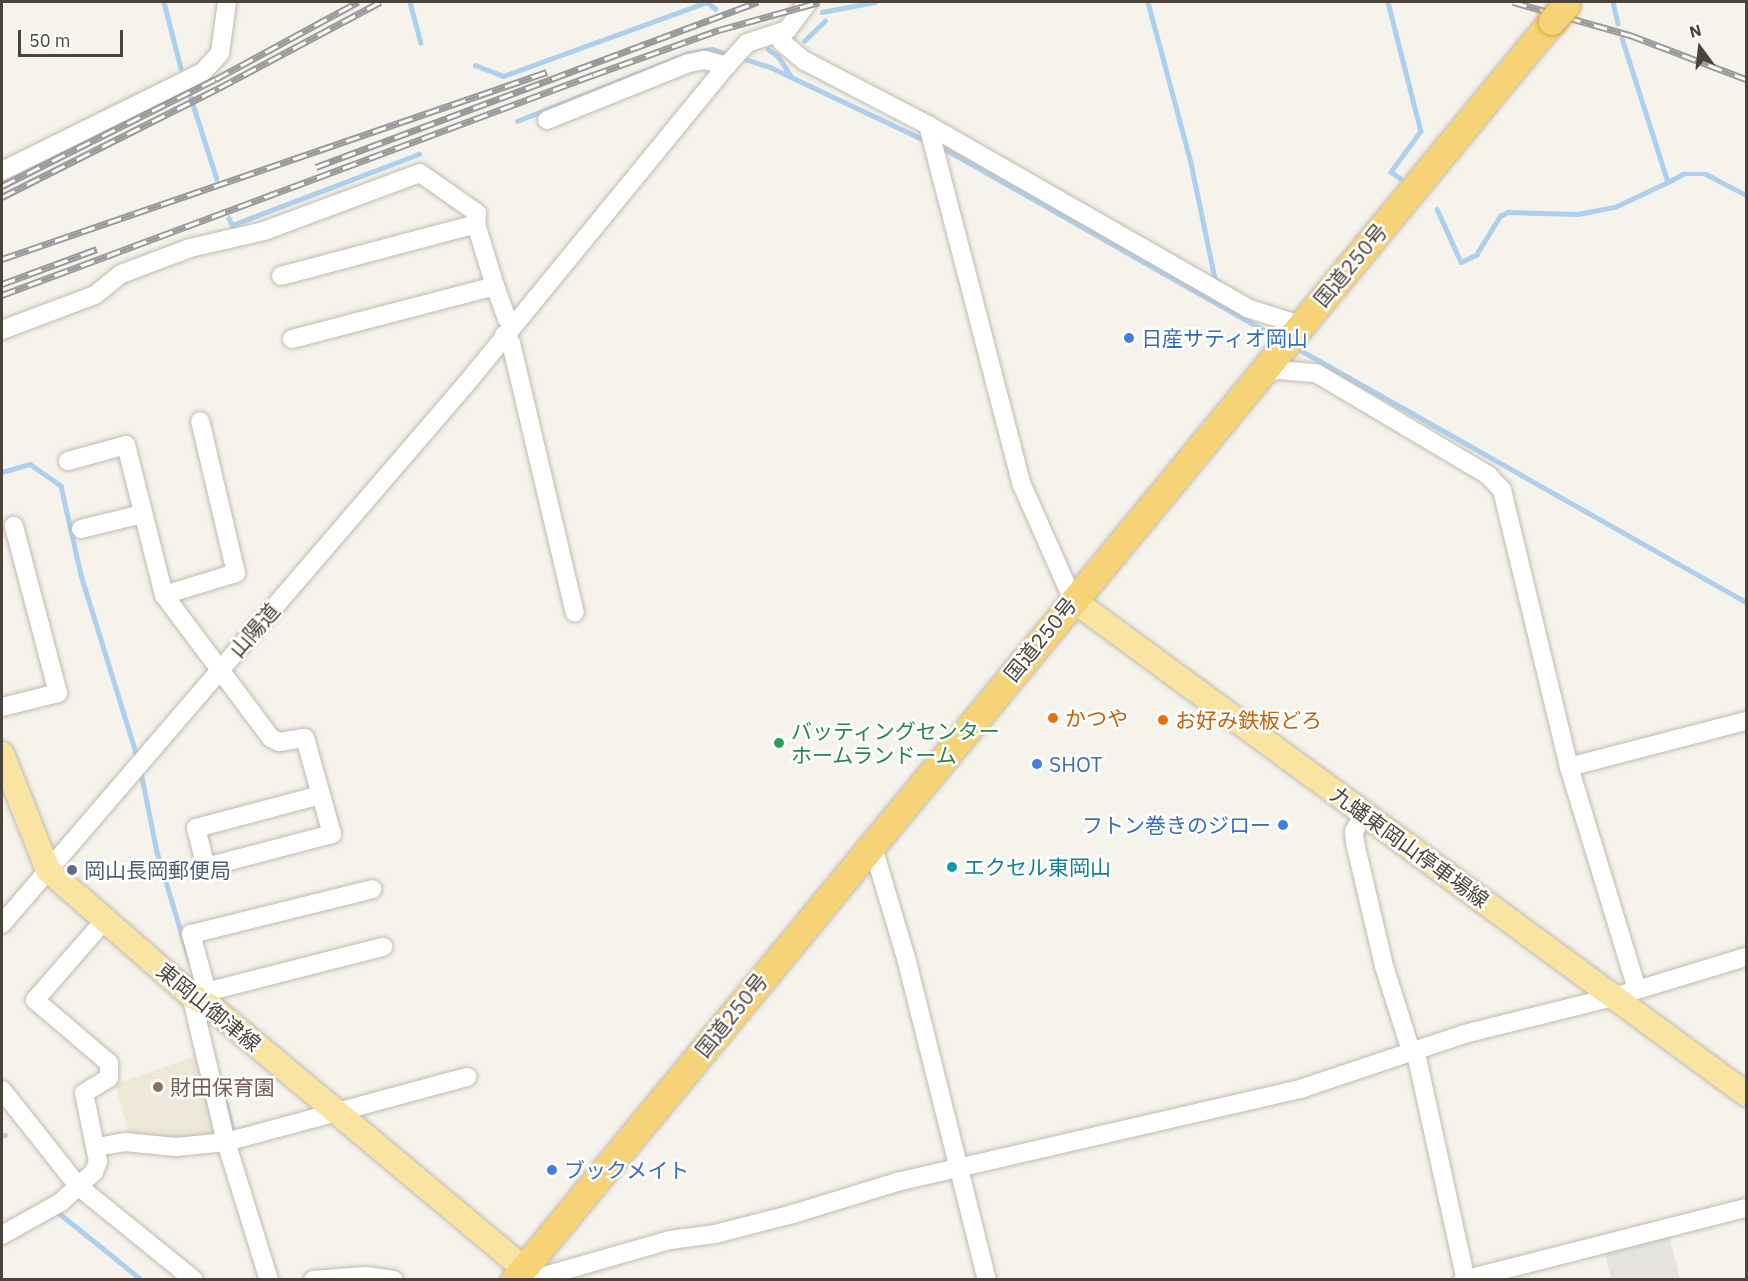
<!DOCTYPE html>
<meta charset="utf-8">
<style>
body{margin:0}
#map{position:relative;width:1748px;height:1281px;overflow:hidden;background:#f5f3ec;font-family:"IBM Plex Sans","Noto Sans JP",sans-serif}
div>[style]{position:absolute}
.education>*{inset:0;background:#ede8d7}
.parking>*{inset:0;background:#e4e3e0}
.stream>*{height:4.5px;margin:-2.25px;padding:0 2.25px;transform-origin:2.25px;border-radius:2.25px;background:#add0ee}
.roads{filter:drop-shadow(0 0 2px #c0bbaf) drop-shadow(0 0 2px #c0bbaf)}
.minor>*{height:18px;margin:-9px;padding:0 9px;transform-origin:9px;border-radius:9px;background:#fff}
.major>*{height:24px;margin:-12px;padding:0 12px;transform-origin:12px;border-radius:12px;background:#f9e5a1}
.highway>*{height:27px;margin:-13.5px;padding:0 13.5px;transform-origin:13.5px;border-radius:13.5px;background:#f6d376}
.rail>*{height:7px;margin-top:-3.5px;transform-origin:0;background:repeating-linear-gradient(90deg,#fff 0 14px,#9a9a9a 0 28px);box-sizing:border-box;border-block:2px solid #9a9a9a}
.bridges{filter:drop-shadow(0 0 2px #d6a945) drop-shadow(0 0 2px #d6a945)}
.highway-bridge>*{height:27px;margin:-13.5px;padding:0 13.5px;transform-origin:13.5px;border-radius:13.5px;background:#f6d376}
.dots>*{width:16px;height:16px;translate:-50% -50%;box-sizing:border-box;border:3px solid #fff;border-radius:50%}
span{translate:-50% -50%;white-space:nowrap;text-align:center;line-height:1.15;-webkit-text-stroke:5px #fff;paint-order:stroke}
.street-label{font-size:21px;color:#4a443a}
.shop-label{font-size:21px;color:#366cbe}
.left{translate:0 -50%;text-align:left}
.right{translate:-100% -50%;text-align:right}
.food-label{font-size:21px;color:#c56008}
.leisure-label{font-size:21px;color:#27864d}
.culture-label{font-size:21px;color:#0d838f}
.service-label{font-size:21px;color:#4e5e75}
.education-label{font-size:21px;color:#785e54}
.frame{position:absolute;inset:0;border:3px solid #4a443a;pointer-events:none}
.north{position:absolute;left:1670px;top:18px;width:60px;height:60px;-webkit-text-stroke:4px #fff;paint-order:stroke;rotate:345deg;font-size:16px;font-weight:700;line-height:24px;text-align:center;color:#4a443a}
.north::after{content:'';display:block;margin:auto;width:21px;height:27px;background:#4a443a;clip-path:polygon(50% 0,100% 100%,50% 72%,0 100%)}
.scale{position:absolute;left:18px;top:30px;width:105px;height:27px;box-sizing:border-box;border:3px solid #4a443a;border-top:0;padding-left:8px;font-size:18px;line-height:21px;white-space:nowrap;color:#4a443a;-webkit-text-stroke:4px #fff;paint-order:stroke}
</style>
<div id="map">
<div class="education">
<div style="clip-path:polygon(203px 1054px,218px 1136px,131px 1141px,115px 1084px)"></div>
</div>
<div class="parking">
<div style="clip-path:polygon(1667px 1228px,1680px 1279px,1611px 1279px,1603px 1245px)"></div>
</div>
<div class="stream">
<div style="left:164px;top:2px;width:68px;rotate:75.6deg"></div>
<div style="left:410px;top:2px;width:42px;rotate:75deg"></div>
<div style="left:707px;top:2px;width:11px;rotate:38deg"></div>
<div style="left:1148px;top:2px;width:167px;rotate:75deg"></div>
<div style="left:1191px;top:163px;width:118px;rotate:78.3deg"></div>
<div style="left:1215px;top:279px;width:5px;rotate:37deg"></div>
<div style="left:1388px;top:2px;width:133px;rotate:75.7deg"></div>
<div style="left:1421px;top:131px;width:51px;rotate:126.2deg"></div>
<div style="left:1391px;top:172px;width:11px;rotate:34deg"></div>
<div style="left:1613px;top:2px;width:22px;rotate:77deg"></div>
<div style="left:822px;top:12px;width:54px;rotate:-10.7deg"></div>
<div style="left:1622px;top:38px;width:151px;rotate:72.3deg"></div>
<div style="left:1668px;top:182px;width:17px;rotate:-28deg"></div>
<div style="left:1683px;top:174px;width:23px"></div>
<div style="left:1706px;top:174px;width:45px;rotate:27.7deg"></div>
<div style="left:804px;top:41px;width:29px;rotate:-44deg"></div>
<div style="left:768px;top:49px;width:12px;rotate:35deg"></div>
<div style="left:778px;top:56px;width:24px;rotate:57deg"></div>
<div style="left:739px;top:57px;width:33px;rotate:18deg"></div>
<div style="left:770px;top:67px;width:166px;rotate:25.3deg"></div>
<div style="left:475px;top:65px;width:30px;rotate:21deg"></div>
<div style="left:503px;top:76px;width:217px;rotate:-19.9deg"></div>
<div style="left:189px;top:92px;width:91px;rotate:72.2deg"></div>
<div style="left:517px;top:121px;width:182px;rotate:-21.6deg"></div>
<div style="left:686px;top:54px;width:26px;rotate:-11deg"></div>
<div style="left:712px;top:49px;width:20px;rotate:18deg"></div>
<div style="left:945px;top:149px;width:384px;rotate:29.6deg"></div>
<div style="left:1437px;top:209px;width:58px;rotate:65.6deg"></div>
<div style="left:1461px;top:262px;width:17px;rotate:-25deg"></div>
<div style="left:1476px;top:255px;width:46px;rotate:-58.4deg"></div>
<div style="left:1500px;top:216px;width:9px;rotate:-27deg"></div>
<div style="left:1508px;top:212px;width:70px;rotate:1.6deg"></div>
<div style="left:1578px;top:214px;width:38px;rotate:-11deg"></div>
<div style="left:1615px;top:207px;width:59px;rotate:-25.3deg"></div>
<div style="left:229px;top:218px;width:8px;rotate:67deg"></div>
<div style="left:232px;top:225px;width:200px;rotate:-20.8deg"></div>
<div style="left:1295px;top:347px;width:518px;rotate:29.48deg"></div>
<div style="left:2px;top:472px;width:29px;rotate:-16deg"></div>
<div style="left:30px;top:464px;width:38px;rotate:35deg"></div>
<div style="left:61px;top:486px;width:91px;rotate:77.3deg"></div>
<div style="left:81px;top:575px;width:186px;rotate:72.8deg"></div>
<div style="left:141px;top:772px;width:82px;rotate:78.7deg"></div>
<div style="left:157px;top:852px;width:114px;rotate:73.2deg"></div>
<div style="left:220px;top:1079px;width:58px;rotate:76deg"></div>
<div style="left:2px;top:1136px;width:3px;rotate:-18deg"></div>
<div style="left:58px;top:1208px;width:5px;rotate:79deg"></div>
<div style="left:59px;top:1213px;width:107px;rotate:38.9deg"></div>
</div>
<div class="roads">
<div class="minor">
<div style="left:778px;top:34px;width:9px;rotate:63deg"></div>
<div style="left:782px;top:42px;width:30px;rotate:40deg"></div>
<div style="left:805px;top:61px;width:139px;rotate:27.5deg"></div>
<div style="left:928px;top:125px;width:368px;rotate:29.8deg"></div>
<div style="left:1247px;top:308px;width:56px;rotate:17.8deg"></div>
<div style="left:547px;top:120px;width:153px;rotate:-21.9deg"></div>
<div style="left:689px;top:63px;width:16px;rotate:-11deg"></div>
<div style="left:705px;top:60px;width:23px;rotate:15deg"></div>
<div style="left:928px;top:125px;width:372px;rotate:75.4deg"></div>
<div style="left:1022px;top:485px;width:126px;rotate:66.1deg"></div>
<div style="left:2px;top:171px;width:224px;rotate:-26.2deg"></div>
<div style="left:203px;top:72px;width:25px;rotate:-48deg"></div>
<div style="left:220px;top:53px;width:51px;rotate:-82.2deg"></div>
<div style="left:281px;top:276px;width:202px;rotate:-14.9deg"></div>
<div style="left:2px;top:330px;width:99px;rotate:-20.6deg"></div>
<div style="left:95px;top:295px;width:33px;rotate:-39deg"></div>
<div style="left:121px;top:274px;width:74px;rotate:-20.6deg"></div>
<div style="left:190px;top:248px;width:76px;rotate:-12.9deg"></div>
<div style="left:264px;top:231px;width:166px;rotate:-20.4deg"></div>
<div style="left:420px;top:173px;width:70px;rotate:35.1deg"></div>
<div style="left:477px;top:213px;width:11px;rotate:95deg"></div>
<div style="left:476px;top:224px;width:65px;rotate:73deg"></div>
<div style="left:495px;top:286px;width:35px;rotate:70deg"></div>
<div style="left:507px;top:319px;width:8px;rotate:30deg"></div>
<div style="left:504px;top:335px;width:11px;rotate:49deg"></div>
<div style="left:511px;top:343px;width:277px;rotate:76.7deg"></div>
<div style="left:292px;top:339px;width:210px;rotate:-14.6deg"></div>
<div style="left:1260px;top:374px;width:19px;rotate:-12deg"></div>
<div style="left:1279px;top:370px;width:37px;rotate:5deg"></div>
<div style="left:1316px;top:373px;width:200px;rotate:30.7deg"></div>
<div style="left:1488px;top:475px;width:21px;rotate:47deg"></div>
<div style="left:1502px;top:490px;width:285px;rotate:76.4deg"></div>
<div style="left:1569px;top:767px;width:232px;rotate:73deg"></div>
<div style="left:68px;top:461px;width:60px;rotate:-15.4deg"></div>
<div style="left:126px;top:445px;width:155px;rotate:75.8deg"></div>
<div style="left:164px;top:595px;width:179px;rotate:53.2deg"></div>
<div style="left:271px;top:738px;width:9px;rotate:27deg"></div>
<div style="left:279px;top:742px;width:26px;rotate:-9deg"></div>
<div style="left:305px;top:738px;width:59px;rotate:74.3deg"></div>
<div style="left:81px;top:529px;width:63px;rotate:-13.8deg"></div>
<div style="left:164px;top:595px;width:75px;rotate:-17deg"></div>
<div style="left:236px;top:573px;width:156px;rotate:-103.3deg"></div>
<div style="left:2px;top:707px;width:58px;rotate:-14deg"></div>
<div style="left:58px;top:693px;width:173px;rotate:-104.8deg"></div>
<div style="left:1569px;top:767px;width:183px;rotate:-14.6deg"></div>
<div style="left:321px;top:795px;width:41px;rotate:74.2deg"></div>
<div style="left:332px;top:834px;width:130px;rotate:165.3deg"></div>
<div style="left:206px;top:867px;width:40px;rotate:-104.4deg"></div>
<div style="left:196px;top:828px;width:129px;rotate:-14.8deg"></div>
<div style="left:1364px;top:814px;width:20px;rotate:120deg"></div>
<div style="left:1354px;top:831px;width:12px;rotate:85deg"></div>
<div style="left:1355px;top:843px;width:126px;rotate:76.7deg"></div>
<div style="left:1384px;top:966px;width:89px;rotate:72.4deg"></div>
<div style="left:872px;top:844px;width:119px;rotate:73.4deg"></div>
<div style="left:906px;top:958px;width:332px;rotate:75.9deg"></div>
<div style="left:2px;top:924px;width:712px;rotate:-49.33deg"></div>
<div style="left:466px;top:384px;width:416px;rotate:-50.7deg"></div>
<div style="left:730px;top:62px;width:25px;rotate:-48deg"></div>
<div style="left:747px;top:43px;width:42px;rotate:-18deg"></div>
<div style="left:787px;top:30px;width:35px;rotate:-53deg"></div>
<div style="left:206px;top:992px;width:183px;rotate:-14.3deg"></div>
<div style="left:191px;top:995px;width:151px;rotate:76.6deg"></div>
<div style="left:226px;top:1142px;width:145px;rotate:72.7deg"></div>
<div style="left:211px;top:1007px;width:76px;rotate:-105.3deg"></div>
<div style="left:191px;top:934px;width:187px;rotate:-13.9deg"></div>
<div style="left:1415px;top:1049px;width:237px;rotate:77.6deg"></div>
<div style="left:2px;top:1090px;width:122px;rotate:51.6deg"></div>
<div style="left:78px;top:1186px;width:149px;rotate:39deg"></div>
<div style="left:97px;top:1147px;width:28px;rotate:-10deg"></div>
<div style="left:125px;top:1142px;width:51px;rotate:5.6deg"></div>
<div style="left:176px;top:1147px;width:50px;rotate:-5.7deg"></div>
<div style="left:226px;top:1142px;width:250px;rotate:-15.1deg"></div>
<div style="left:2px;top:1235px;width:68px;rotate:-29.2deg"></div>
<div style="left:61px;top:1202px;width:45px;rotate:-42.3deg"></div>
<div style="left:94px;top:1172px;width:12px;rotate:-70deg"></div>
<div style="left:98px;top:1161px;width:69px;rotate:-101.6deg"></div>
<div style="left:84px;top:1093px;width:29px;rotate:-31deg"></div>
<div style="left:109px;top:1078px;width:15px;rotate:-90deg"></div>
<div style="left:109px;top:1063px;width:97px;rotate:-139.6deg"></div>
<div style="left:35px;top:1000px;width:105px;rotate:-48.9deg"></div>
<div style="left:534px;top:1279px;width:141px;rotate:-16deg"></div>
<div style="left:670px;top:1240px;width:45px;rotate:-7.6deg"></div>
<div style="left:715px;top:1234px;width:81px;rotate:-14.4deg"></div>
<div style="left:793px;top:1214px;width:109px;rotate:-17.1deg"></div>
<div style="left:897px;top:1182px;width:417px;rotate:-13deg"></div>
<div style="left:1303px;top:1088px;width:170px;rotate:-18.5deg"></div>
<div style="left:1464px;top:1034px;width:154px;rotate:-13.9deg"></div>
<div style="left:1614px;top:997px;width:138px;rotate:-16.9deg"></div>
<div style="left:313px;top:1280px;width:53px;rotate:-4.3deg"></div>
<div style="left:366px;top:1276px;width:28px;rotate:8deg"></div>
<div style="left:1463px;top:1280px;width:292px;rotate:-14.3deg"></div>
</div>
<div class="major">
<div style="left:1073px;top:600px;width:835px;rotate:36.28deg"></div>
<div style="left:2px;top:754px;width:125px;rotate:68.4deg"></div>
<div style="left:48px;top:870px;width:190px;rotate:41.2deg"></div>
<div style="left:191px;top:995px;width:23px;rotate:31deg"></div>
<div style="left:211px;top:1007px;width:407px;rotate:39.9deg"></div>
</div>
<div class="highway">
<div style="left:514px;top:1280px;width:1632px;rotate:-50.5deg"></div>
</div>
</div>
<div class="rail">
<div style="left:1513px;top:2px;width:122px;rotate:15.8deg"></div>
<div style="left:1630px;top:35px;width:124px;rotate:20.8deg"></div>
<div style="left:316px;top:167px;width:472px;rotate:-20.5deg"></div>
<div style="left:2px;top:186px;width:239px;rotate:-26.6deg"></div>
<div style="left:216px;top:79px;width:162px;rotate:-28.5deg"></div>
<div style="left:2px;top:197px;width:243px;rotate:-26.7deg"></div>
<div style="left:219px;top:88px;width:183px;rotate:-28.1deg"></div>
<div style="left:2px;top:259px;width:576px;rotate:-18.94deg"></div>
<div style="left:2px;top:284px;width:101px;rotate:-20.2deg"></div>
<div style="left:2px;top:295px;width:631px;rotate:-20.42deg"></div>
<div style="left:593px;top:75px;width:134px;rotate:-19.7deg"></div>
<div style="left:719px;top:30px;width:104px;rotate:-15.6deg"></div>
</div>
<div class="bridges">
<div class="highway-bridge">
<div style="left:1552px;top:21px;width:21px;rotate:-49deg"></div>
</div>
</div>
<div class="dots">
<div style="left:1129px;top:338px;background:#3f7fe0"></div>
<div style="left:1053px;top:718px;background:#e8710a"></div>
<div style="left:1163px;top:720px;background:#e8710a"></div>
<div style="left:779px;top:743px;background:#2e9e5b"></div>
<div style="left:1037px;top:764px;background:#3f7fe0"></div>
<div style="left:1283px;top:825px;background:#3f7fe0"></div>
<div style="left:952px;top:867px;background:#0f9aa8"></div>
<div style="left:72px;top:870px;background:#5c6f8a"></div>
<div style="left:158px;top:1087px;background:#8d6e63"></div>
<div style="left:552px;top:1170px;background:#3f7fe0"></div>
</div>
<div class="street-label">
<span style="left:1350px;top:265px;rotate:-50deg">国道250号</span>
<span style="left:254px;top:630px;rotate:-49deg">山陽道</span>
<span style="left:1040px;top:639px;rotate:-51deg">国道250号</span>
<span style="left:1410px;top:847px;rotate:36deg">九蟠東岡山停車場線</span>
<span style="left:209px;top:1007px;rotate:39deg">東岡山御津線</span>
<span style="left:731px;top:1015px;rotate:-51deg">国道250号</span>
</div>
<div class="shop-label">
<span class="left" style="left:1141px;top:338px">日産サティオ岡山</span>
<span class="left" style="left:1049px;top:764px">SHOT</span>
<span class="right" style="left:1271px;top:825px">フトン巻きのジロー</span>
<span class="left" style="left:564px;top:1170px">ブックメイト</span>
</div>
<div class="food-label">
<span class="left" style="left:1065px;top:718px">かつや</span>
<span class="left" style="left:1175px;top:720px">お好み鉄板どろ</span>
</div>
<div class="leisure-label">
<span class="left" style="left:791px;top:743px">バッティングセンター<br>ホームランドーム</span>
</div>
<div class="culture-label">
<span class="left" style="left:964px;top:867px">エクセル東岡山</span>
</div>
<div class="service-label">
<span class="left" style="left:84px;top:870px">岡山長岡郵便局</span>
</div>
<div class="education-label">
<span class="left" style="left:170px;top:1087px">財田保育園</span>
</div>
<div class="frame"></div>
<div class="north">N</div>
<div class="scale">50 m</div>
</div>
